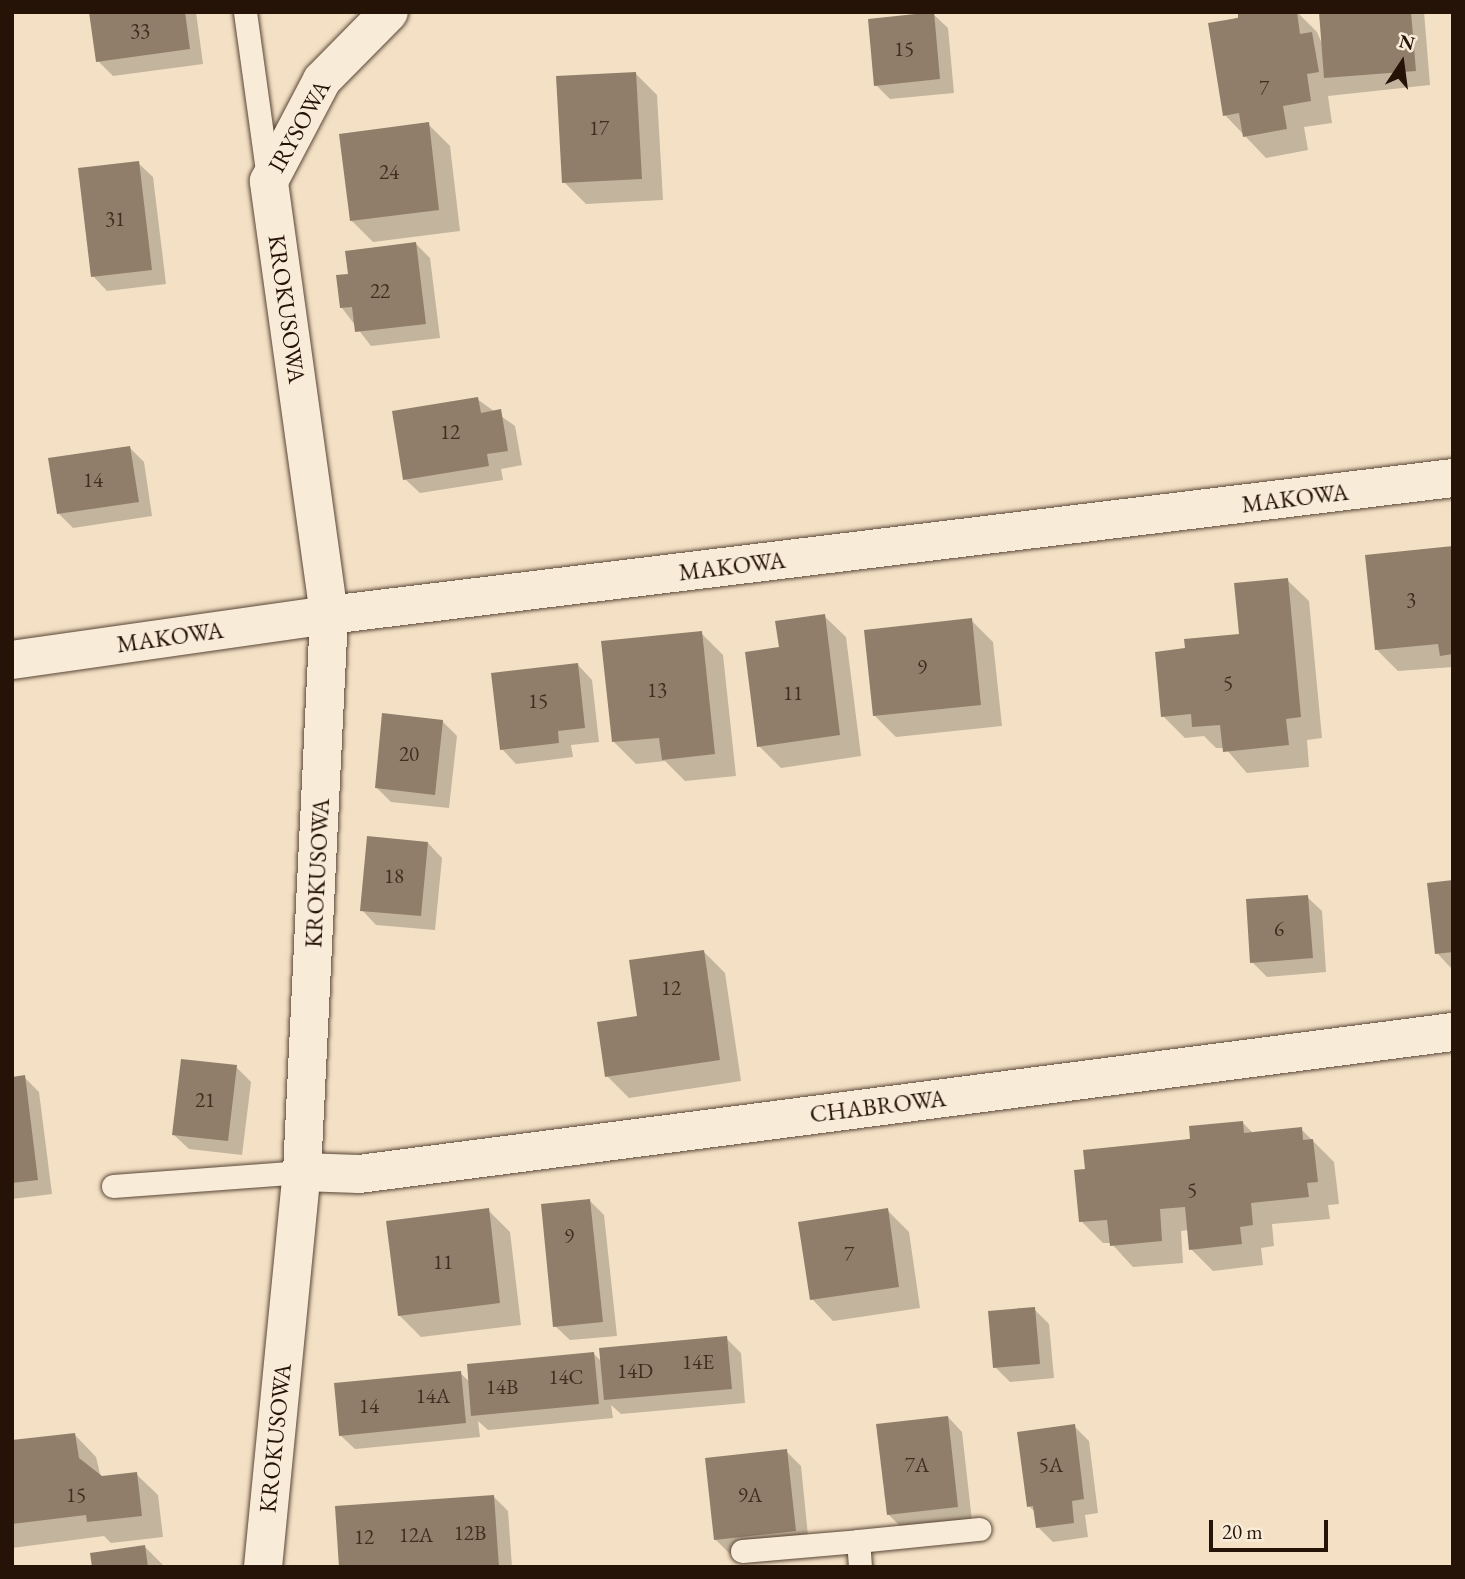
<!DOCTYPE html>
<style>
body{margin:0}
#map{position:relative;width:1465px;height:1579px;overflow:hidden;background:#f4e1c5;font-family:"EB Garamond",serif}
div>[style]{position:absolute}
.shadow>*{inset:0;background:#0003}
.building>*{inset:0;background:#917e6a}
.roads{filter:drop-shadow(0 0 2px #5a4637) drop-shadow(0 0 2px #5a4637)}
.lane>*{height:23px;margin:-11.5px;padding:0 11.5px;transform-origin:11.5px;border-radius:11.5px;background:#f8ecd9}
.street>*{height:38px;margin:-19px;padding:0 19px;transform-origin:19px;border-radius:19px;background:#f8ecd9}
span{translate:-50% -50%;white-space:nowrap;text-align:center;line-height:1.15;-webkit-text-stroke:5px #f8ecd9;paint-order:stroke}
.number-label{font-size:21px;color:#412e20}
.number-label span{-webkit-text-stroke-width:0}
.street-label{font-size:24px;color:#261308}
.frame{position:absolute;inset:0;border:14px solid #261308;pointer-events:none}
.north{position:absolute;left:1367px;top:28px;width:70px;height:70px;-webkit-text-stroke:5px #f8ecd9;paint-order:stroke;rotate:13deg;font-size:19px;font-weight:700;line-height:28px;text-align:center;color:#261308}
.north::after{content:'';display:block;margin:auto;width:24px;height:32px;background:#261308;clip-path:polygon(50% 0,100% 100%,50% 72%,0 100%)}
.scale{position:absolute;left:1209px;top:1520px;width:119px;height:32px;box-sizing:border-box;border:4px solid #261308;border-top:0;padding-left:9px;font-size:21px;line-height:24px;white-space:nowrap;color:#261308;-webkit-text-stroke:5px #f8ecd9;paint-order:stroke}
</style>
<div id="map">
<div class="shadow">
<div style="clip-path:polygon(91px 12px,196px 12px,203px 64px,113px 76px,98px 61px)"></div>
<div style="clip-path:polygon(1258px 12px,1297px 12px,1317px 32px,1323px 46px,1320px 12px,1424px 12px,1430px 85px,1328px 96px,1332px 123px,1304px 127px,1308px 150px,1266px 158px,1225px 115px,1210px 25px)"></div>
<div style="clip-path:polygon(933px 14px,948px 28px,954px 93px,890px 99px,876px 85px)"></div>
<div style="clip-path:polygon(635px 73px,657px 95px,663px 200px,586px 204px,564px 182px)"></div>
<div style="clip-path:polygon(428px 124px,450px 146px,460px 231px,373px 242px,351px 220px)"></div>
<div style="clip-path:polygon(138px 163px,153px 177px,166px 284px,107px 291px,93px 276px)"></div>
<div style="clip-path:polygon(416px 244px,430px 258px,440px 338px,371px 346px,342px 308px,350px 275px)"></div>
<div style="clip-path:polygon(477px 399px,515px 426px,522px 465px,501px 469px,503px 480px,420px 493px,405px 479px)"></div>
<div style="clip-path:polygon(130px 448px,144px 462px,152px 516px,73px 528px,58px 513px)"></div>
<div style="clip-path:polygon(1453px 548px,1453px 667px,1398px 671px,1376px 649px)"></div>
<div style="clip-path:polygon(1287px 580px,1309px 601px,1322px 738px,1307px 740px,1309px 767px,1247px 773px,1225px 748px,1216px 748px,1204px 736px,1185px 738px,1163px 716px,1187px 650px,1241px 635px)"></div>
<div style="clip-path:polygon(824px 616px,846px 637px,861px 756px,781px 768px,759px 746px,781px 648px)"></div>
<div style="clip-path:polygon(971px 620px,993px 642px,1002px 726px,896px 737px,874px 715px)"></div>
<div style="clip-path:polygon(701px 633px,723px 655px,736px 776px,685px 781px,665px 761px,636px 764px,614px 742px)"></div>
<div style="clip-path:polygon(578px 665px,592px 680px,599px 742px,571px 745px,573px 757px,516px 764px,502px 749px)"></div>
<div style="clip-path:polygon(442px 721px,457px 736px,449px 808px,391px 802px,376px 787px)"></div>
<div style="clip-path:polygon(428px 843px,442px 858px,435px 930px,376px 925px,362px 910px)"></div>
<div style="clip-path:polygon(1453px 882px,1453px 968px,1451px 968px,1437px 953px)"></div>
<div style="clip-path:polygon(1307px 897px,1322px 911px,1326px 972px,1267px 977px,1252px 962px)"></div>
<div style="clip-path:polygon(703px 951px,725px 973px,741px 1081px,629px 1098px,607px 1076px,639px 1018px)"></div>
<div style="clip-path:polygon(236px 1067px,251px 1082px,242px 1155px,189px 1149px,174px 1135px)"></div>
<div style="clip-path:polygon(24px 1077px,39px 1092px,52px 1194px,12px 1199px,12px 1079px)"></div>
<div style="clip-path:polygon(1242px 1122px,1253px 1133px,1301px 1129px,1334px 1162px,1339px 1204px,1328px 1205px,1330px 1219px,1272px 1224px,1274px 1246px,1261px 1248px,1263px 1265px,1213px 1271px,1191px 1249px,1189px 1230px,1181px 1231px,1183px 1263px,1133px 1267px,1111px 1243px,1103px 1243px,1081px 1221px,1087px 1171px)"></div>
<div style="clip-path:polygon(590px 1201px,604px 1215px,617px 1336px,570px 1340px,555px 1326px)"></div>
<div style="clip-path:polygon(488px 1210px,510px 1232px,521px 1325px,421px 1337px,399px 1315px)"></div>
<div style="clip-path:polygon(887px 1210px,909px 1232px,920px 1308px,833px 1321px,812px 1299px)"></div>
<div style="clip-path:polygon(1034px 1309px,1049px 1324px,1054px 1378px,1010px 1382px,995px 1367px)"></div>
<div style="clip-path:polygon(726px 1338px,741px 1353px,745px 1403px,621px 1414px,611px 1405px,613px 1418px,488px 1430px,478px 1421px,480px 1437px,355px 1449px,340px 1435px,460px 1373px,470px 1382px,593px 1353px,603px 1363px)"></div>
<div style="clip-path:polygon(948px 1417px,962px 1432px,972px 1521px,903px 1529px,888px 1514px)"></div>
<div style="clip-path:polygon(1074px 1426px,1089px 1441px,1098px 1513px,1085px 1515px,1088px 1537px,1053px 1542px,1038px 1527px,1036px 1513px,1029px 1506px)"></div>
<div style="clip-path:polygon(75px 1435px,96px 1457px,101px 1478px,136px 1474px,158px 1495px,163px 1537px,111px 1543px,104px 1536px,12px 1548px,12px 1442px)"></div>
<div style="clip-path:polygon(786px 1451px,801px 1466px,809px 1546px,730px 1554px,715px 1539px)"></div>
<div style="clip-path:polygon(493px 1496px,508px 1511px,512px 1567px,341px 1567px)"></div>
<div style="clip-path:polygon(145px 1547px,165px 1567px,94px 1567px)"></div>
</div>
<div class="building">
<div style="clip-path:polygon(89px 12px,185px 12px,190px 49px,96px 62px)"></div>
<div style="clip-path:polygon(934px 12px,940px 79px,874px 86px,868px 19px)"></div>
<div style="clip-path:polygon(1238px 12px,1297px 12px,1300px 34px,1312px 32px,1319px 72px,1307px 74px,1311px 101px,1283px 106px,1287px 129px,1243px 137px,1239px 113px,1223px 116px,1208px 23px,1238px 18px)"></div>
<div style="clip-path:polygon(1319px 12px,1411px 12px,1416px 71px,1324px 78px)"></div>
<div style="clip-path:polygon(636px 72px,642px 179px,562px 183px,556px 76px)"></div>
<div style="clip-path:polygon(429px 122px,439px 210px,350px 221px,339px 134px)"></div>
<div style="clip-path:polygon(139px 161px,152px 270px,91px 277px,78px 168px)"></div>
<div style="clip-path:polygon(416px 242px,426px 324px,355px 332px,352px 307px,340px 308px,336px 275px,348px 274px,345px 251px)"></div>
<div style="clip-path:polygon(478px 397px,481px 413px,501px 409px,508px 451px,487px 454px,489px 466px,403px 480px,392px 411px)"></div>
<div style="clip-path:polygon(130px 446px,139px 502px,57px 514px,48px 458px)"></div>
<div style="clip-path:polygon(1453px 546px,1453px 654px,1440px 656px,1438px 644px,1375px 650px,1365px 555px)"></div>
<div style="clip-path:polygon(1288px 578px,1301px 717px,1286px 719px,1289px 745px,1223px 752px,1220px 725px,1192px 727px,1191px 714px,1161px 717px,1155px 652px,1185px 648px,1184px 639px,1239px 634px,1234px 583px)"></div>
<div style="clip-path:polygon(825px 614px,840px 735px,757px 747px,745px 652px,779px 647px,775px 621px)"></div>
<div style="clip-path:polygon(972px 618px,981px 705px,873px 716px,864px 630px)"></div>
<div style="clip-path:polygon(702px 631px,715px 754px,662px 760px,659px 738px,612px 742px,601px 641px)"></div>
<div style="clip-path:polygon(578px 663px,585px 728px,558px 731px,559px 743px,500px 750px,491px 673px)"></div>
<div style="clip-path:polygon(382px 713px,443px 720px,435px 795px,375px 788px)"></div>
<div style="clip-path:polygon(367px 836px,428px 842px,421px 916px,360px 911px)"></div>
<div style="clip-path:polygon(1453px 880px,1453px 952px,1435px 954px,1427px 883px)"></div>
<div style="clip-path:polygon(1308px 895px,1313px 958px,1250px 963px,1246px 899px)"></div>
<div style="clip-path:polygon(704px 950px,720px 1060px,605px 1077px,597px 1022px,637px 1016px,629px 960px)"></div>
<div style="clip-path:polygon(181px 1059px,237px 1065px,228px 1141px,172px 1135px)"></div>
<div style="clip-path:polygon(25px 1075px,38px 1180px,12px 1183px,12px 1077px)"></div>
<div style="clip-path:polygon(1243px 1121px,1244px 1133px,1302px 1127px,1303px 1140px,1313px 1139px,1318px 1182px,1307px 1183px,1309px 1197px,1251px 1203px,1253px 1225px,1240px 1227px,1242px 1244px,1189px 1250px,1185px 1207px,1160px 1209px,1162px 1241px,1110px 1246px,1107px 1220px,1079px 1222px,1074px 1170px,1085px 1169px,1083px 1150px,1190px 1139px,1189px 1126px)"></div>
<div style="clip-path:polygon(590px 1199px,603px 1322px,553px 1327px,541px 1204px)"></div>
<div style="clip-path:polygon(489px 1208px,500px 1303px,398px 1316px,386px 1221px)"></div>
<div style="clip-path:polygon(888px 1208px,899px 1287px,810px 1300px,798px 1222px)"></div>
<div style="clip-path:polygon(1035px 1307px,1040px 1364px,993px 1368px,988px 1311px)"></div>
<div style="clip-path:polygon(727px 1336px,732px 1389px,604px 1400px,599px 1348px)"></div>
<div style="clip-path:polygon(594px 1352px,599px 1404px,471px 1416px,467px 1364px)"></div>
<div style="clip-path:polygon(461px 1371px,466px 1423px,339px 1436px,334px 1383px)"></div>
<div style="clip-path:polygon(948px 1416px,958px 1507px,887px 1515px,876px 1424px)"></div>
<div style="clip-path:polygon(1075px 1424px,1084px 1499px,1072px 1501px,1074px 1523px,1036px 1528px,1033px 1506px,1027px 1507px,1017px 1432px)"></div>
<div style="clip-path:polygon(75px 1433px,79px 1458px,102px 1476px,137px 1472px,142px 1516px,87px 1522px,86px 1515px,12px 1524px,12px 1440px)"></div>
<div style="clip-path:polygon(787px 1449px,796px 1531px,714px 1540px,705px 1458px)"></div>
<div style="clip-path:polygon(494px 1495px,499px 1567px,339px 1567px,335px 1506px)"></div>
<div style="clip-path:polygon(145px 1545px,148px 1567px,92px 1567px,90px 1553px)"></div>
</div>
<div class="roads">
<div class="lane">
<div style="left:245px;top:12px;width:168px;rotate:82.1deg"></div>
<div style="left:113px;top:1186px;width:190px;rotate:-4.2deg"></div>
<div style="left:742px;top:1551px;width:116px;rotate:-4.9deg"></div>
<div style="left:860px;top:1567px;width:26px;rotate:-94deg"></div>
<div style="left:858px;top:1541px;width:122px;rotate:-5.7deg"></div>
</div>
<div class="street">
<div style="left:12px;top:660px;width:320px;rotate:-8.1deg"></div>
<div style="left:329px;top:615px;width:1132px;rotate:-6.95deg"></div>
<div style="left:302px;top:1172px;width:57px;rotate:2deg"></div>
<div style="left:359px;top:1174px;width:1103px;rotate:-7.4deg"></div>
<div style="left:263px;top:1567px;width:397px;rotate:-84.4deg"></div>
<div style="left:302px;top:1172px;width:558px;rotate:-87.22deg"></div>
<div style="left:329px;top:615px;width:438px;rotate:-97.9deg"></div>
<div style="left:269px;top:181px;width:114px;rotate:-62.3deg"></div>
<div style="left:322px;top:80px;width:95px;rotate:-45.4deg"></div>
</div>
</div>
<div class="number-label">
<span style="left:140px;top:31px">33</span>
<span style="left:904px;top:49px">15</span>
<span style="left:1264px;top:88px">7</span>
<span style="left:599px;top:128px">17</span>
<span style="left:389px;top:172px">24</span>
<span style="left:115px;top:219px">31</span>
<span style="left:380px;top:291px">22</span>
<span style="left:450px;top:432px">12</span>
<span style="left:93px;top:480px">14</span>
<span style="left:1411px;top:600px">3</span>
<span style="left:922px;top:667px">9</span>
<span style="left:1228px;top:683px">5</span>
<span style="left:657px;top:690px">13</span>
<span style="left:793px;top:693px">11</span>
<span style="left:538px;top:701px">15</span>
<span style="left:409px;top:754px">20</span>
<span style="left:394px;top:876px">18</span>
<span style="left:1279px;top:929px">6</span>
<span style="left:671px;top:988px">12</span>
<span style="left:205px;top:1100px">21</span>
<span style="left:1192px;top:1190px">5</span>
<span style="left:569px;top:1236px">9</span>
<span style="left:849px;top:1254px">7</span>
<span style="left:443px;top:1262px">11</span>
<span style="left:698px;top:1362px">14E</span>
<span style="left:635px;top:1371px">14D</span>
<span style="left:566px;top:1377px">14C</span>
<span style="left:502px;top:1387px">14B</span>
<span style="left:433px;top:1396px">14A</span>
<span style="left:369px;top:1406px">14</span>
<span style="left:917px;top:1465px">7A</span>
<span style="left:1051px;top:1465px">5A</span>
<span style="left:76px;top:1495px">15</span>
<span style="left:750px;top:1495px">9A</span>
<span style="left:470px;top:1533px">12B</span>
<span style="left:416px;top:1535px">12A</span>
<span style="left:364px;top:1537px">12</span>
</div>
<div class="street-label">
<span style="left:299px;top:126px;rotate:-61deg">IRYSOWA</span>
<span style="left:287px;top:309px;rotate:82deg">KROKUSOWA</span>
<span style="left:1295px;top:498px;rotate:-7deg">MAKOWA</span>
<span style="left:732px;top:566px;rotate:-7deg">MAKOWA</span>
<span style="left:170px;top:637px;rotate:-8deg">MAKOWA</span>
<span style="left:317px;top:873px;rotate:-87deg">KROKUSOWA</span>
<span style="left:878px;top:1106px;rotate:-7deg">CHABROWA</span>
<span style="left:275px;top:1438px;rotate:-84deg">KROKUSOWA</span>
</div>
<div class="frame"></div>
<div class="north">N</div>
<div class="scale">20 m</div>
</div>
